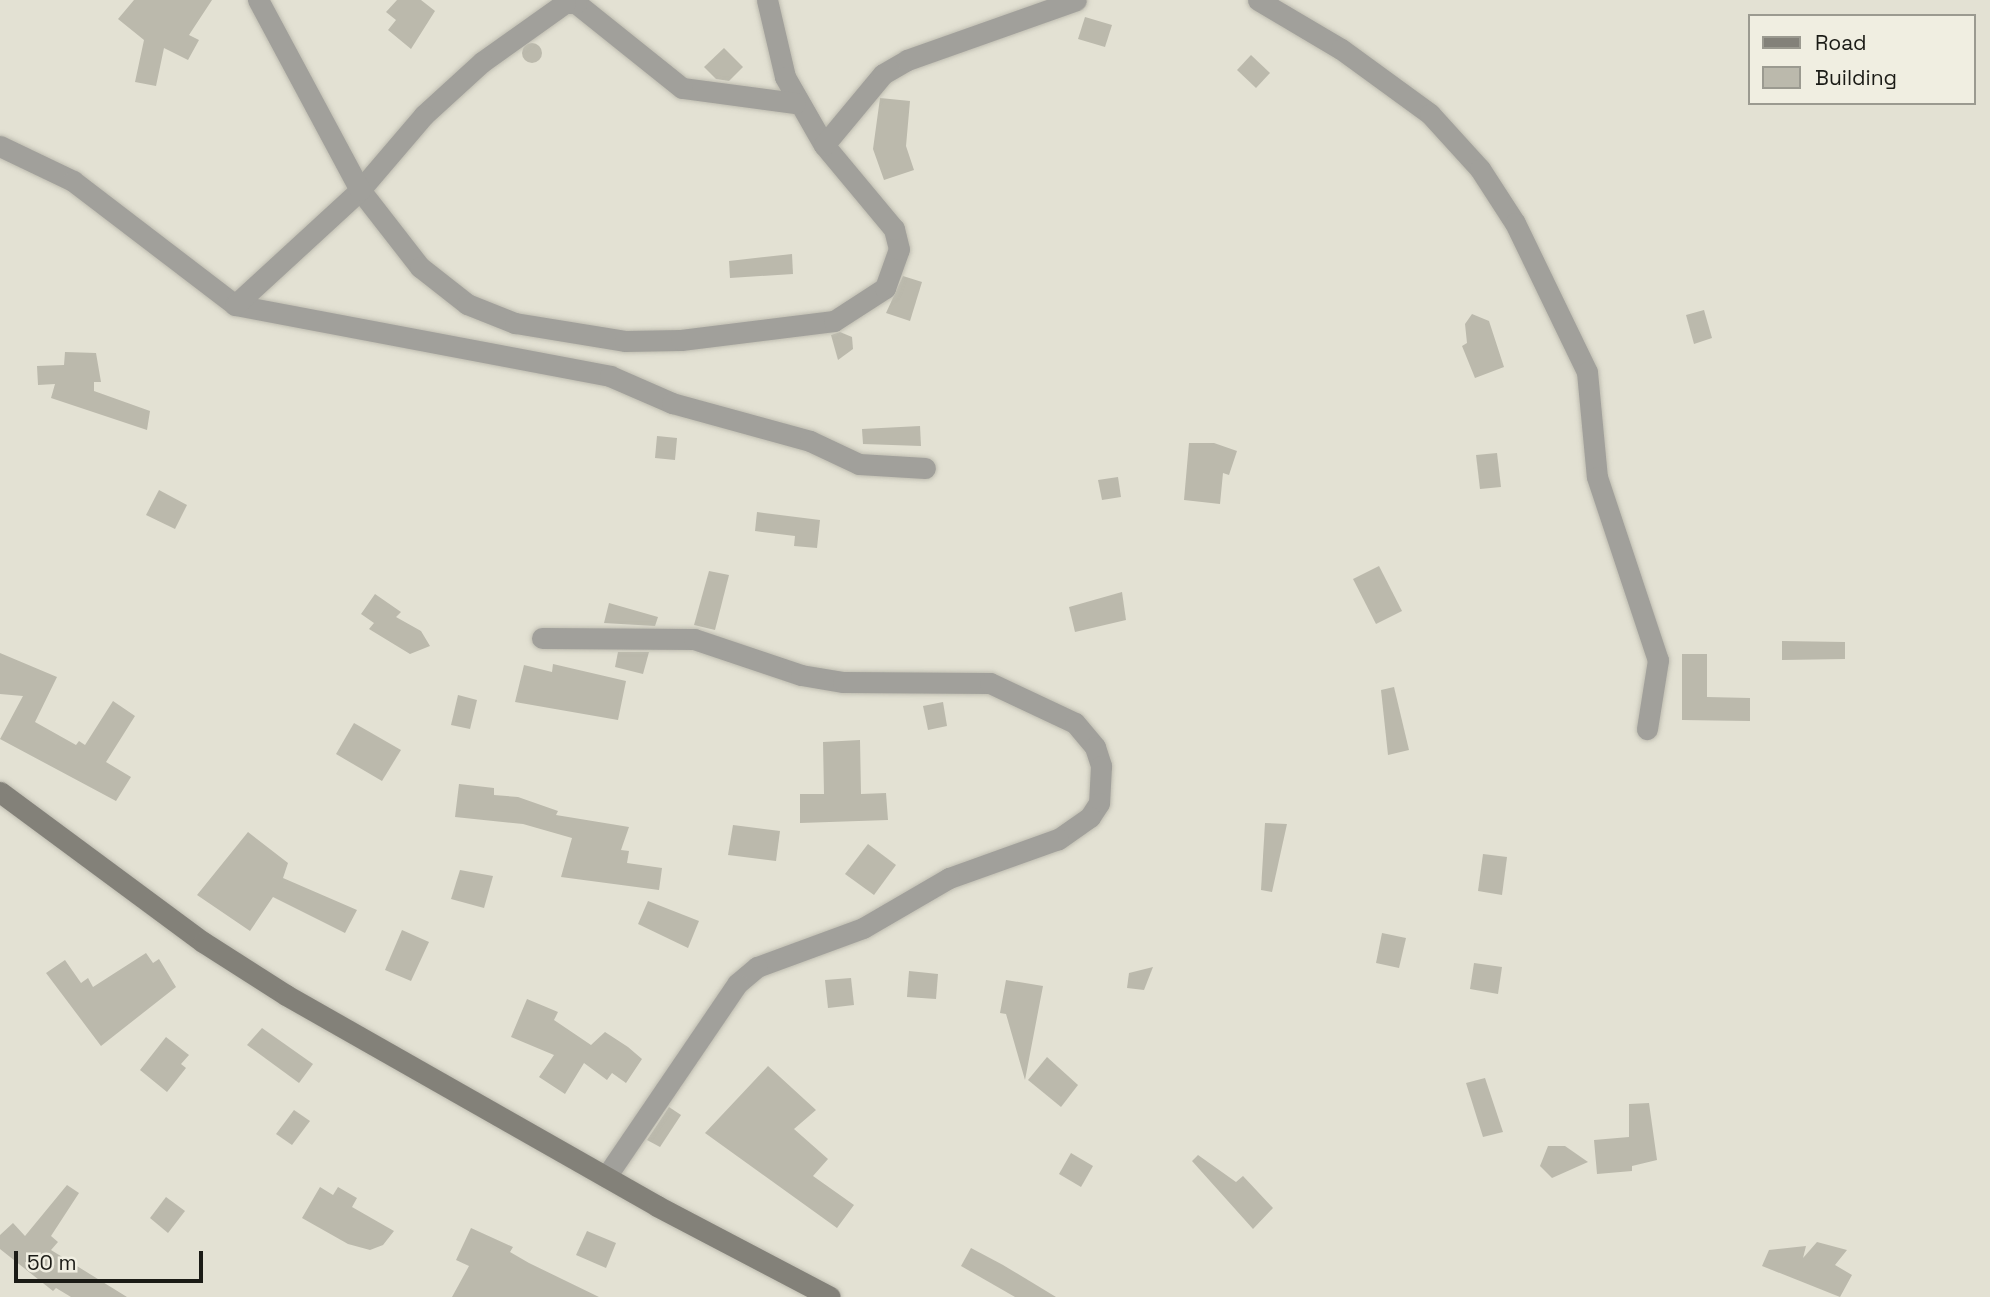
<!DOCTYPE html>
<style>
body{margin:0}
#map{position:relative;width:1990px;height:1297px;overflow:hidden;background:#e3e1d3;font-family:"Space Grotesk",sans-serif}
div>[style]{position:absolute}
.building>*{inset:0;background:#bbb9ac}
.round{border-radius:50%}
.roads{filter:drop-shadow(0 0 2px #bfbdb1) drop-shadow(0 0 2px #bfbdb1)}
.street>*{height:21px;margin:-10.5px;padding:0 10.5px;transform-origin:10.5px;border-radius:10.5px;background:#a1a09b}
.secondary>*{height:21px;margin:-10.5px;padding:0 10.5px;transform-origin:10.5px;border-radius:10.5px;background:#838179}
span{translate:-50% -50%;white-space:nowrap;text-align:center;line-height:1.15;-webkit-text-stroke:7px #f0eee1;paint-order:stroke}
.legend{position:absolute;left:1748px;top:14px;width:228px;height:91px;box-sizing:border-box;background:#f0eee1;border:2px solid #9b9a90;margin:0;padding:9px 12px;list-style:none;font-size:21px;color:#1b1b16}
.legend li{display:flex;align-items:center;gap:14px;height:35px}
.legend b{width:35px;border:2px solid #9b9a90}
.scale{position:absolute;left:14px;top:1251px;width:189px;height:32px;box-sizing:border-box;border:4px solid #1b1b16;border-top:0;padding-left:9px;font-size:21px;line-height:24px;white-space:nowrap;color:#1b1b16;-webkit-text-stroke:5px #f0eee1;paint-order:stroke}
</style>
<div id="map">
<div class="building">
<div style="clip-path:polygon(134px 0,212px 0,189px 35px,199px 40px,188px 60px,164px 48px,156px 86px,135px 82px,144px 40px,118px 19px)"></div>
<div style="clip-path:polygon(397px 0,421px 0,435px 11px,411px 49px,388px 30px,396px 20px,386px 12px)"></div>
<div style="clip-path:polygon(1085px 17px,1112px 25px,1105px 47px,1078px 39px)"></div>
<div class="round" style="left:522px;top:43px;width:20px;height:20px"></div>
<div style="clip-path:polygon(724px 48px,743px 67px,729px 81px,716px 79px,704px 67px)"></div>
<div style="clip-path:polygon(1251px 55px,1270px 73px,1256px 88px,1237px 70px)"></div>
<div style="clip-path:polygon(880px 98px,910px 101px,906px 146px,914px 170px,884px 180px,873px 149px)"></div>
<div style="clip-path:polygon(792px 254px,793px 274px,730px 278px,729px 261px)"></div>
<div style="clip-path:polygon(903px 276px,922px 282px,910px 321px,886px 313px)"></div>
<div style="clip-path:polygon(1704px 310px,1712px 338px,1694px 344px,1686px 315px)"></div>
<div style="clip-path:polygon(1472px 314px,1489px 321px,1504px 367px,1475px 378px,1462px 346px,1467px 343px,1465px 324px)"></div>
<div style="clip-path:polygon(840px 332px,852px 337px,853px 349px,838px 360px,831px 335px)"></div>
<div style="clip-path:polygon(65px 352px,96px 353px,101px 382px,94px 382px,94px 391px,150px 411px,147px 430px,51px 398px,55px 384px,38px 385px,37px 366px,64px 365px)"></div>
<div style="clip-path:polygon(920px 426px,921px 446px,863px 444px,862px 429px)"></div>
<div style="clip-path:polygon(657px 436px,677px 438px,675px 460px,655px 458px)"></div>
<div style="clip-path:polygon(1189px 443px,1214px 443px,1237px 451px,1229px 475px,1223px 473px,1220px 504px,1184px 500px)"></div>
<div style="clip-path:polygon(1497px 453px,1501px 487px,1480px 489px,1476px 455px)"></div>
<div style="clip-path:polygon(1118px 477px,1121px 497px,1102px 500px,1098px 480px)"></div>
<div style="clip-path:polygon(159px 490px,187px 505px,175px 529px,146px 515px)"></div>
<div style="clip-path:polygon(757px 512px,820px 520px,817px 548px,794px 546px,795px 536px,755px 531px)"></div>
<div style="clip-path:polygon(1379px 566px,1402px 611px,1376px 624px,1353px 579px)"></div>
<div style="clip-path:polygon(709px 571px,729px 575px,715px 630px,694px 625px)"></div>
<div style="clip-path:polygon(1122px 592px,1126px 620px,1075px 632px,1069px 607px)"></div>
<div style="clip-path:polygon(375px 594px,401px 612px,396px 617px,421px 631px,430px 646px,410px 654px,369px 629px,374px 623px,361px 614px)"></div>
<div style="clip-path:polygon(609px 603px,658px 617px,655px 626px,604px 623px)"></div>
<div style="clip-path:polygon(1782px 641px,1845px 642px,1845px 659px,1782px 660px)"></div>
<div style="clip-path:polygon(618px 652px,649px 652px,643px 674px,615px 667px)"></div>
<div style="clip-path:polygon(0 653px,57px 677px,35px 722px,76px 745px,79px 741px,85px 745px,113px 701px,135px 716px,106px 762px,131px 777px,116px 801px,0 739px,23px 696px,0 694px)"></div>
<div style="clip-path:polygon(1682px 654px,1707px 654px,1707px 697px,1750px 698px,1750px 721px,1682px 720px)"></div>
<div style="clip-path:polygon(553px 664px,626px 681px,618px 720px,515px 702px,524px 665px,552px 672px)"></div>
<div style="clip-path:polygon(1394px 687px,1409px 750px,1388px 755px,1381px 690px)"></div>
<div style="clip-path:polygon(458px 695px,477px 700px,470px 729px,451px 725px)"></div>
<div style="clip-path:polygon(943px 702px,947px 726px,928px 730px,923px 706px)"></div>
<div style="clip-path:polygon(354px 723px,401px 750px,382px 781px,336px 754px)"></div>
<div style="clip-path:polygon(860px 740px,861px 794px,886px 793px,888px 820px,800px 823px,800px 794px,824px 794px,823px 742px)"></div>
<div style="clip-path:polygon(459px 784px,494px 788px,494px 795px,518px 797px,558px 811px,556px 815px,629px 827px,621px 850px,629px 851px,627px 863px,662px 868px,659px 890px,561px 877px,572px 838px,523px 824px,455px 817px)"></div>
<div style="clip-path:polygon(1265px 823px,1287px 824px,1272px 892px,1261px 890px)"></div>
<div style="clip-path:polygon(733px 825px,780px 831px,776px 861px,728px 855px)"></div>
<div style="clip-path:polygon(248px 832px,288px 863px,283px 878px,357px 910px,345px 933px,273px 897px,250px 931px,197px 895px)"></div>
<div style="clip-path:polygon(868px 844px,896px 865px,874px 895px,845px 874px)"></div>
<div style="clip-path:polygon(1483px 854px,1507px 857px,1502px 895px,1478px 891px)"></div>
<div style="clip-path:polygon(460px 870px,493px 876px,484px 908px,451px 899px)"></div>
<div style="clip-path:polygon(648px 901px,699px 921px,688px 948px,638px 924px)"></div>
<div style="clip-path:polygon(402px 930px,429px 942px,411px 981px,385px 970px)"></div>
<div style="clip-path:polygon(1382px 933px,1406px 938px,1399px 968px,1376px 963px)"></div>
<div style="clip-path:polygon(146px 953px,153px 963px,159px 959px,176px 987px,101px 1046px,46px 973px,65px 960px,81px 983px,88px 978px,93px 987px)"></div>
<div style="clip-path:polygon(1474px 963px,1502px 967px,1498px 994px,1470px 989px)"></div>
<div style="clip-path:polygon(1153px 967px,1144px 990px,1127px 988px,1129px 973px)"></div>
<div style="clip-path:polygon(909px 971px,938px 974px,936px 999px,907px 997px)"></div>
<div style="clip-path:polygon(851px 978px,854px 1005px,828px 1008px,825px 980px)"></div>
<div style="clip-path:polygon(1006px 980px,1043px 986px,1025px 1080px,1006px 1014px,1000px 1013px)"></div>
<div style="clip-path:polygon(527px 999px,558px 1012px,554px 1020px,591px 1045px,605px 1032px,628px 1047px,642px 1059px,626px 1083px,612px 1073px,607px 1080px,584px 1063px,565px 1094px,539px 1077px,554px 1055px,511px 1037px)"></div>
<div style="clip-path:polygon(262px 1028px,313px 1064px,299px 1083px,247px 1045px)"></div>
<div style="clip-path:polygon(166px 1037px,189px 1055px,181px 1064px,186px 1068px,167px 1092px,140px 1070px)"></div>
<div style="clip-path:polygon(1047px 1057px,1078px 1085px,1061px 1107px,1028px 1080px)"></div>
<div style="clip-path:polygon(768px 1066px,816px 1110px,794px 1129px,828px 1159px,813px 1176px,854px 1205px,837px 1228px,705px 1133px)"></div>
<div style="clip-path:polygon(1485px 1078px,1503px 1132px,1483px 1137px,1466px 1083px)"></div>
<div style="clip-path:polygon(1649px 1103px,1657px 1160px,1632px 1166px,1632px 1171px,1597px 1174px,1594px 1140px,1629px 1137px,1629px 1104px)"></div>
<div style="clip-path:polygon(669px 1107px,681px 1115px,660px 1147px,647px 1140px)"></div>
<div style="clip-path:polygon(294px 1110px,310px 1121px,292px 1145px,276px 1134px)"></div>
<div style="clip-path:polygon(1548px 1146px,1565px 1146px,1588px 1162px,1552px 1178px,1540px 1166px)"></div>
<div style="clip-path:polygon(1071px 1153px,1093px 1166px,1081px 1187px,1059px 1174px)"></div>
<div style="clip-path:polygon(1198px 1155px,1236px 1182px,1243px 1176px,1273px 1208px,1253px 1229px,1192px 1161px)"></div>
<div style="clip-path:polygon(67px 1185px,79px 1193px,51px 1236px,58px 1242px,51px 1250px,127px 1297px,71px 1297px,56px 1288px,53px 1291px,0 1249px,0 1235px,13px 1223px,25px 1236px)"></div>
<div style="clip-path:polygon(320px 1187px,333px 1195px,338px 1187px,357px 1198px,352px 1207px,394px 1231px,383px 1245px,370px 1250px,348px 1244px,302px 1218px)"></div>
<div style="clip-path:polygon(166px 1197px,185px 1211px,168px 1233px,150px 1218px)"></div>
<div style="clip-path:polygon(471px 1228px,513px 1247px,510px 1252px,529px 1263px,599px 1297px,452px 1297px,469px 1266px,456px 1260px)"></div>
<div style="clip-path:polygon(587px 1231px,616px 1243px,606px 1268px,576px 1255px)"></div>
<div style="clip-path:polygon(1817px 1242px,1847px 1250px,1835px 1265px,1852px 1275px,1840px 1297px,1762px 1266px,1769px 1250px,1806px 1246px,1803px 1258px)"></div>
<div style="clip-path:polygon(971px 1248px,1003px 1265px,1056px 1297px,1015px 1297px,961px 1266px)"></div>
</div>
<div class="roads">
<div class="street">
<div style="left:767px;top:0;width:79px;rotate:76.8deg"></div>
<div style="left:785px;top:77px;width:78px;rotate:60.2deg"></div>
<div style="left:1258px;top:0;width:96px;rotate:30.6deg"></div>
<div style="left:1341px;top:49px;width:110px;rotate:36.1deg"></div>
<div style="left:1430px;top:114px;width:74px;rotate:47.7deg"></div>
<div style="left:1480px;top:169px;width:64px;rotate:57.1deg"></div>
<div style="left:1515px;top:223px;width:165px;rotate:64.2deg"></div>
<div style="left:1587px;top:372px;width:105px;rotate:84.6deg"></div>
<div style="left:1597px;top:477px;width:193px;rotate:71.6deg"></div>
<div style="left:1658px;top:660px;width:70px;rotate:99.1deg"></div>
<div style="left:795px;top:103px;width:114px;rotate:-172.4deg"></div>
<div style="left:682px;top:88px;width:136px;rotate:-141.3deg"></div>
<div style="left:576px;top:3px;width:11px;rotate:180deg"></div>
<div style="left:565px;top:3px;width:102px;rotate:144.6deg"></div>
<div style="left:482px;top:62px;width:79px;rotate:137.6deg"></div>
<div style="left:424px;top:115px;width:99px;rotate:130.5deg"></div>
<div style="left:360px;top:190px;width:98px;rotate:52.1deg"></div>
<div style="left:420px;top:267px;width:60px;rotate:38.2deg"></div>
<div style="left:467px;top:304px;width:52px;rotate:21.6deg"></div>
<div style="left:515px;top:323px;width:111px;rotate:9.3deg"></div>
<div style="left:625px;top:341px;width:56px;rotate:-1deg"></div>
<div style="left:681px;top:340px;width:154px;rotate:-7.1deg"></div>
<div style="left:834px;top:321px;width:61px;rotate:-32.9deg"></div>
<div style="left:885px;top:288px;width:41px;rotate:-70.3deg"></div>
<div style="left:899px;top:249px;width:21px;rotate:-104deg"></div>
<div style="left:894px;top:229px;width:109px;rotate:-129.8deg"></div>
<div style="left:824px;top:145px;width:92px;rotate:-50.3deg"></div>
<div style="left:883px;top:74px;width:28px;rotate:-30deg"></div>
<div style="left:907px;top:60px;width:179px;rotate:-19.5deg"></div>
<div style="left:0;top:146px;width:81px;rotate:25.6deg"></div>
<div style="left:73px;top:181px;width:204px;rotate:37.4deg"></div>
<div style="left:235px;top:305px;width:382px;rotate:10.7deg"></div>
<div style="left:610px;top:376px;width:68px;rotate:23.5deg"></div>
<div style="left:672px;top:403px;width:143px;rotate:15.4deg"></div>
<div style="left:810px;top:441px;width:54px;rotate:25.1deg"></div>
<div style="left:859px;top:464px;width:66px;rotate:3.5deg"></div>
<div style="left:235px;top:305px;width:170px;rotate:-42.6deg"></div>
<div style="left:360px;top:190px;width:216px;rotate:-118.2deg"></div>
<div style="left:542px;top:638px;width:152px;rotate:0.4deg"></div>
<div style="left:694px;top:639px;width:113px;rotate:18.6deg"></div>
<div style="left:801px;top:675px;width:43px;rotate:9.5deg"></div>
<div style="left:843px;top:682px;width:147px;rotate:0.4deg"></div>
<div style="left:990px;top:683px;width:94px;rotate:25.2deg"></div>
<div style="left:1075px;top:723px;width:31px;rotate:50deg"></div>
<div style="left:1095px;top:747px;width:20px;rotate:72deg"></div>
<div style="left:1101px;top:766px;width:37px;rotate:93deg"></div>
<div style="left:1099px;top:803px;width:17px;rotate:123deg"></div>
<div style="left:1090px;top:817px;width:39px;rotate:145deg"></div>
<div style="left:1058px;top:839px;width:116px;rotate:160.3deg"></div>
<div style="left:949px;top:878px;width:99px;rotate:149.8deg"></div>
<div style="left:863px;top:928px;width:113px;rotate:159.8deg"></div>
<div style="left:757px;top:967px;width:26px;rotate:140deg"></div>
<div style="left:737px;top:984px;width:233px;rotate:124.2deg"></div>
</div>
<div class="secondary">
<div style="left:0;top:792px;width:252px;rotate:36.5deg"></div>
<div style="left:203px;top:942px;width:98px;rotate:32.6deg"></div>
<div style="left:286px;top:995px;width:427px;rotate:29.6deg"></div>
<div style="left:657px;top:1206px;width:195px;rotate:27.7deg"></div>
</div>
</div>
<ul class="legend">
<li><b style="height:9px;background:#838179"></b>Road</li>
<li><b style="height:19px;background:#bbb9ac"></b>Building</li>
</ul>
<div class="scale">50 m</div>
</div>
